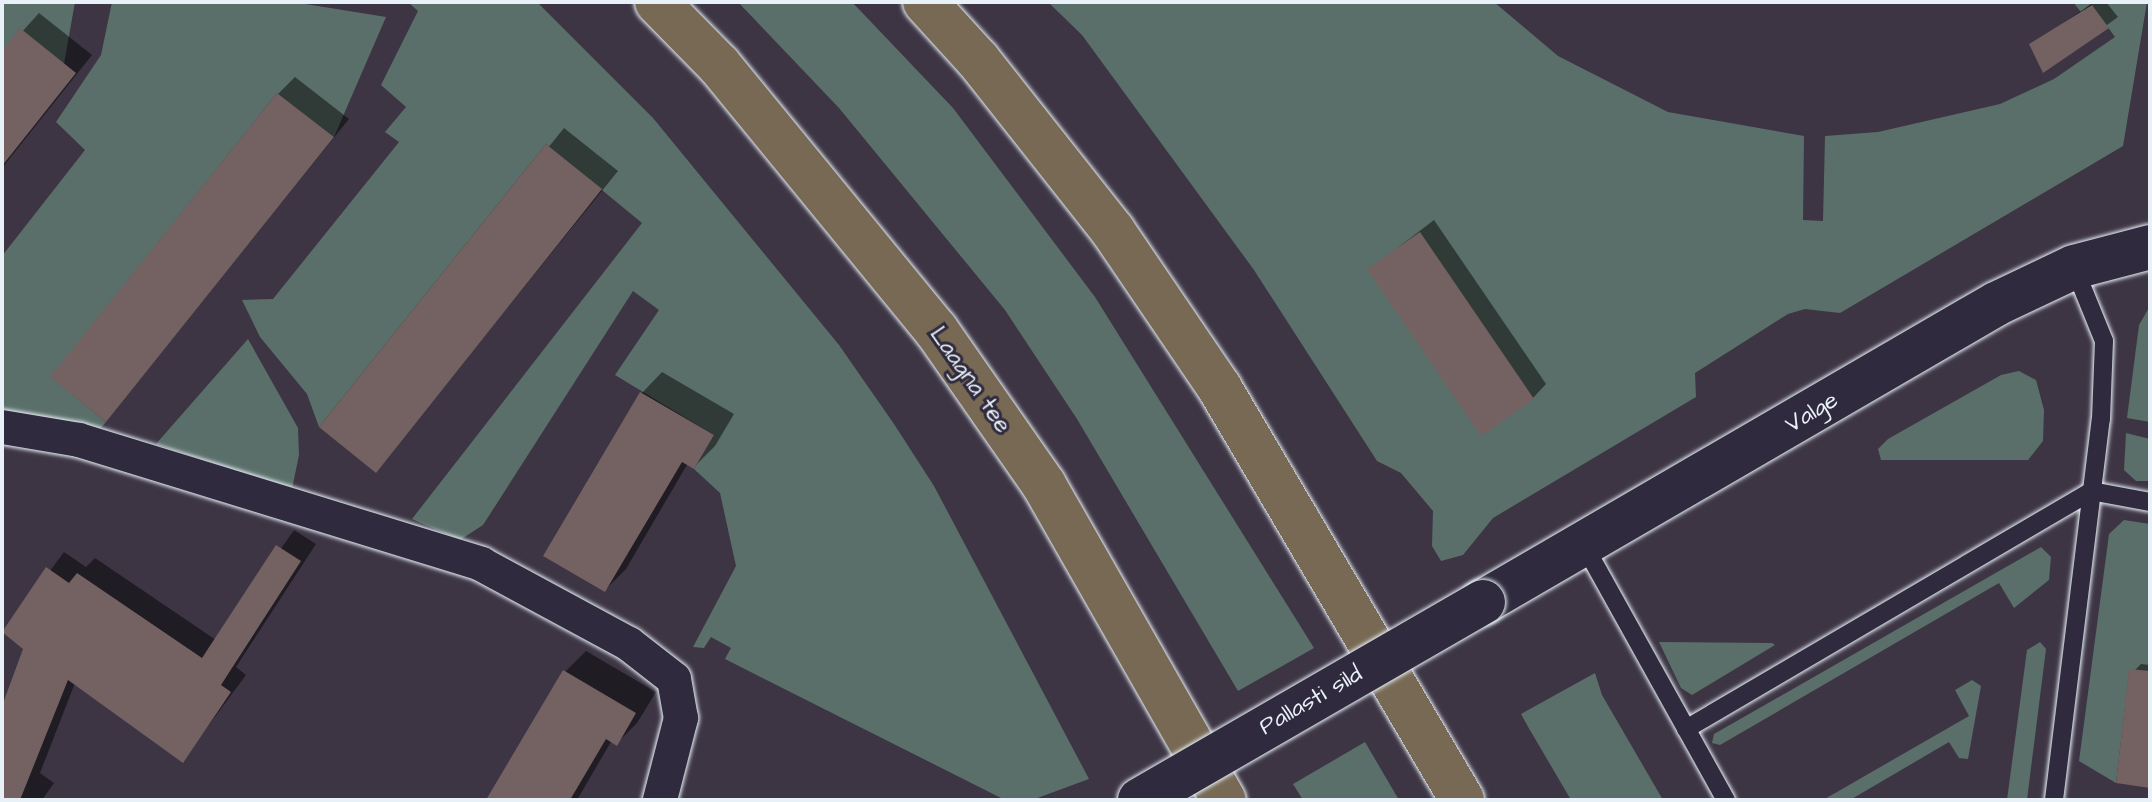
<!DOCTYPE html>
<style>
body{margin:0}
#map{position:relative;width:2152px;height:802px;overflow:hidden;background:#3d3544;font-family:"Architects Daughter",sans-serif}
div>[style]{position:absolute}
.green>*{inset:0;background:#5a6f69}
.shadow>*{inset:0;background:#0007}
.building>*{inset:0;background:#746161}
.roads{filter:drop-shadow(0 0 2px #e8f1f8) drop-shadow(0 0 2px #e8f1f8)}
.lane>*{height:18px;margin:-9px;padding:0 9px;transform-origin:9px;border-radius:9px;background:#2f2a3d}
.street>*{height:34px;margin:-17px;padding:0 17px;transform-origin:17px;border-radius:17px;background:#2f2a3d}
.secondary>*{height:44px;margin:-22px;padding:0 22px;transform-origin:22px;border-radius:22px;background:#2f2a3d}
.primary>*{height:44px;margin:-22px;padding:0 22px;transform-origin:22px;border-radius:22px;background:#776954}
.bridges{filter:drop-shadow(0 0 2px #e8f1f8) drop-shadow(0 0 2px #e8f1f8)}
.secondary-bridge>*{height:44px;margin:-22px;padding:0 22px;transform-origin:22px;border-radius:22px;background:#2f2a3d}
span{translate:-50% -50%;white-space:nowrap;text-align:center;line-height:1.15;-webkit-text-stroke:6px #2f2a3d;paint-order:stroke}
.street-label{font-size:24px;color:#e8f1f8}
.frame{position:absolute;inset:0;border:4px solid #e8f1f8;pointer-events:none}
</style>
<div id="map">
<div class="green">
<div style="clip-path:polygon(2px 2px,75px 2px,64px 64px,2px 51px)"></div>
<div style="clip-path:polygon(112px 2px,293px 2px,386px 17px,334px 137px,277px 93px,51px 377px,106px 422px,97px 432px,2px 411px,2px 256px,85px 150px,56px 122px,101px 55px)"></div>
<div style="clip-path:polygon(408px 2px,537px 2px,653px 118px,839px 345px,894px 424px,934px 486px,1089px 779px,1032px 800px,1005px 800px,725px 659px,731px 648px,711px 637px,704px 648px,693px 647px,736px 566px,720px 493px,694px 469px,714px 435px,615px 375px,659px 310px,633px 291px,483px 525px,460px 540px,412px 519px,642px 223px,546px 144px,319px 427px,307px 394px,260px 337px,242px 300px,273px 299px,399px 142px,385px 132px,406px 107px,381px 85px,418px 11px)"></div>
<div style="clip-path:polygon(738px 2px,852px 2px,953px 108px,1095px 297px,1314px 648px,1238px 691px,1077px 419px,1005px 310px,839px 108px)"></div>
<div style="clip-path:polygon(1048px 2px,1494px 2px,1558px 56px,1668px 112px,1804px 136px,1803px 220px,1823px 221px,1825px 136px,1878px 132px,2000px 104px,2054px 79px,2115px 37px,2091px 4px,2081px 12px,2073px 2px,2147px 2px,2123px 146px,1840px 313px,1805px 309px,1788px 314px,1695px 373px,1696px 397px,1493px 518px,1463px 555px,1441px 561px,1432px 546px,1433px 511px,1401px 473px,1377px 461px,1254px 270px,1082px 35px)"></div>
<div style="clip-path:polygon(2150px 306px,2150px 422px,2127px 418px,2139px 325px)"></div>
<div style="clip-path:polygon(248px 339px,298px 428px,299px 455px,292px 489px,156px 444px)"></div>
<div style="clip-path:polygon(2019px 371px,2036px 380px,2044px 410px,2043px 441px,2028px 460px,1881px 460px,1878px 449px,1888px 439px,2001px 375px)"></div>
<div style="clip-path:polygon(2126px 433px,2150px 439px,2150px 481px,2136px 481px,2124px 470px)"></div>
<div style="clip-path:polygon(2124px 520px,2150px 524px,2150px 676px,2129px 673px,2116px 783px,2079px 761px,2109px 534px)"></div>
<div style="clip-path:polygon(2041px 547px,2051px 557px,2049px 580px,2014px 608px,1999px 583px,1720px 745px,1712px 743px,1714px 734px)"></div>
<div style="clip-path:polygon(1659px 642px,1772px 643px,1775px 645px,1692px 695px,1681px 688px)"></div>
<div style="clip-path:polygon(2040px 642px,2046px 649px,2027px 800px,2007px 800px,2027px 650px)"></div>
<div style="clip-path:polygon(1595px 673px,1602px 695px,1663px 800px,1571px 800px,1527px 725px,1521px 714px)"></div>
<div style="clip-path:polygon(1972px 680px,1981px 686px,1968px 759px,1959px 758px,1949px 742px,1850px 800px,1823px 800px,1969px 716px,1955px 690px)"></div>
<div style="clip-path:polygon(1365px 742px,1399px 800px,1303px 800px,1293px 784px)"></div>
</div>
<div class="shadow">
<div style="clip-path:polygon(2094px 2px,2106px 2px,2118px 17px,2044px 70px,2031px 45px)"></div>
<div style="clip-path:polygon(39px 13px,92px 55px,2px 168px,2px 54px)"></div>
<div style="clip-path:polygon(295px 77px,349px 119px,106px 420px,278px 94px)"></div>
<div style="clip-path:polygon(564px 128px,618px 171px,376px 470px,322px 427px)"></div>
<div style="clip-path:polygon(1434px 220px,1546px 384px,1533px 398px,1370px 269px)"></div>
<div style="clip-path:polygon(662px 372px,734px 414px,715px 446px,694px 467px,688px 463px,626px 569px,605px 590px,642px 393px)"></div>
<div style="clip-path:polygon(294px 530px,316px 544px,236px 667px,246px 675px,183px 760px,75px 683px,40px 773px,54px 783px,42px 800px,2px 800px,2px 712px,25px 648px,4px 633px,64px 552px,86px 567px,95px 558px,216px 640px)"></div>
<div style="clip-path:polygon(586px 651px,656px 692px,637px 723px,617px 743px,612px 740px,577px 800px,489px 800px,565px 672px)"></div>
<div style="clip-path:polygon(2141px 664px,2150px 665px,2150px 786px,2131px 674px)"></div>
</div>
<div class="building">
<div style="clip-path:polygon(2092px 5px,2109px 28px,2043px 73px,2029px 44px)"></div>
<div style="clip-path:polygon(20px 28px,76px 73px,2px 166px,2px 51px)"></div>
<div style="clip-path:polygon(277px 93px,334px 137px,106px 422px,50px 377px)"></div>
<div style="clip-path:polygon(546px 144px,602px 189px,376px 473px,319px 427px)"></div>
<div style="clip-path:polygon(1420px 232px,1534px 399px,1481px 436px,1367px 269px)"></div>
<div style="clip-path:polygon(640px 392px,714px 435px,694px 469px,682px 462px,605px 592px,543px 556px)"></div>
<div style="clip-path:polygon(276px 545px,301px 561px,221px 685px,231px 692px,183px 763px,68px 680px,20px 800px,2px 800px,2px 706px,23px 649px,2px 632px,46px 567px,69px 583px,77px 573px,202px 658px)"></div>
<div style="clip-path:polygon(2129px 669px,2150px 671px,2150px 788px,2116px 783px)"></div>
<div style="clip-path:polygon(563px 670px,636px 713px,617px 746px,606px 739px,570px 800px,486px 800px)"></div>
</div>
<div class="roads">
<div class="lane">
<div style="left:1584px;top:545px;width:292px;rotate:60.9deg"></div>
<div style="left:1686px;top:729px;width:470px;rotate:-30.4deg"></div>
<div style="left:2091px;top:491px;width:60px;rotate:10.6deg"></div>
<div style="left:2054px;top:800px;width:384px;rotate:-83deg"></div>
<div style="left:2101px;top:419px;width:78px;rotate:-87.8deg"></div>
<div style="left:2104px;top:341px;width:80px;rotate:-112.1deg"></div>
</div>
<div class="street">
<div style="left:2px;top:427px;width:78px;rotate:9.6deg"></div>
<div style="left:79px;top:440px;width:421px;rotate:17.1deg"></div>
<div style="left:481px;top:564px;width:168px;rotate:28.4deg"></div>
<div style="left:629px;top:644px;width:57px;rotate:37.9deg"></div>
<div style="left:674px;top:679px;width:40px;rotate:80deg"></div>
<div style="left:681px;top:718px;width:85px;rotate:104.4deg"></div>
</div>
<div class="secondary">
<div style="left:1483px;top:602px;width:593px;rotate:-30.15deg"></div>
<div style="left:1996px;top:304px;width:86px;rotate:-25.4deg"></div>
<div style="left:2074px;top:267px;width:79px;rotate:-14.7deg"></div>
</div>
<div class="primary">
<div style="left:657px;top:2px;width:88px;rotate:45.5deg"></div>
<div style="left:719px;top:65px;width:343px;rotate:50.7deg"></div>
<div style="left:936px;top:330px;width:189px;rotate:55.1deg"></div>
<div style="left:1044px;top:485px;width:363px;rotate:60.3deg"></div>
<div style="left:925px;top:2px;width:79px;rotate:47.6deg"></div>
<div style="left:978px;top:60px;width:218px;rotate:51.7deg"></div>
<div style="left:1113px;top:231px;width:189px;rotate:55.8deg"></div>
<div style="left:1219px;top:387px;width:479px;rotate:59.5deg"></div>
</div>
</div>
<div class="bridges">
<div class="secondary-bridge">
<div style="left:1140px;top:800px;width:396px;rotate:-30deg"></div>
</div>
</div>
<div class="street-label">
<span style="left:970px;top:380px;rotate:55deg">Laagna tee</span>
<span style="left:1812px;top:413px;rotate:-31deg">Valge</span>
<span style="left:1311px;top:701px;rotate:-30deg">Pallasti sild</span>
</div>
<div class="frame"></div>
</div>
